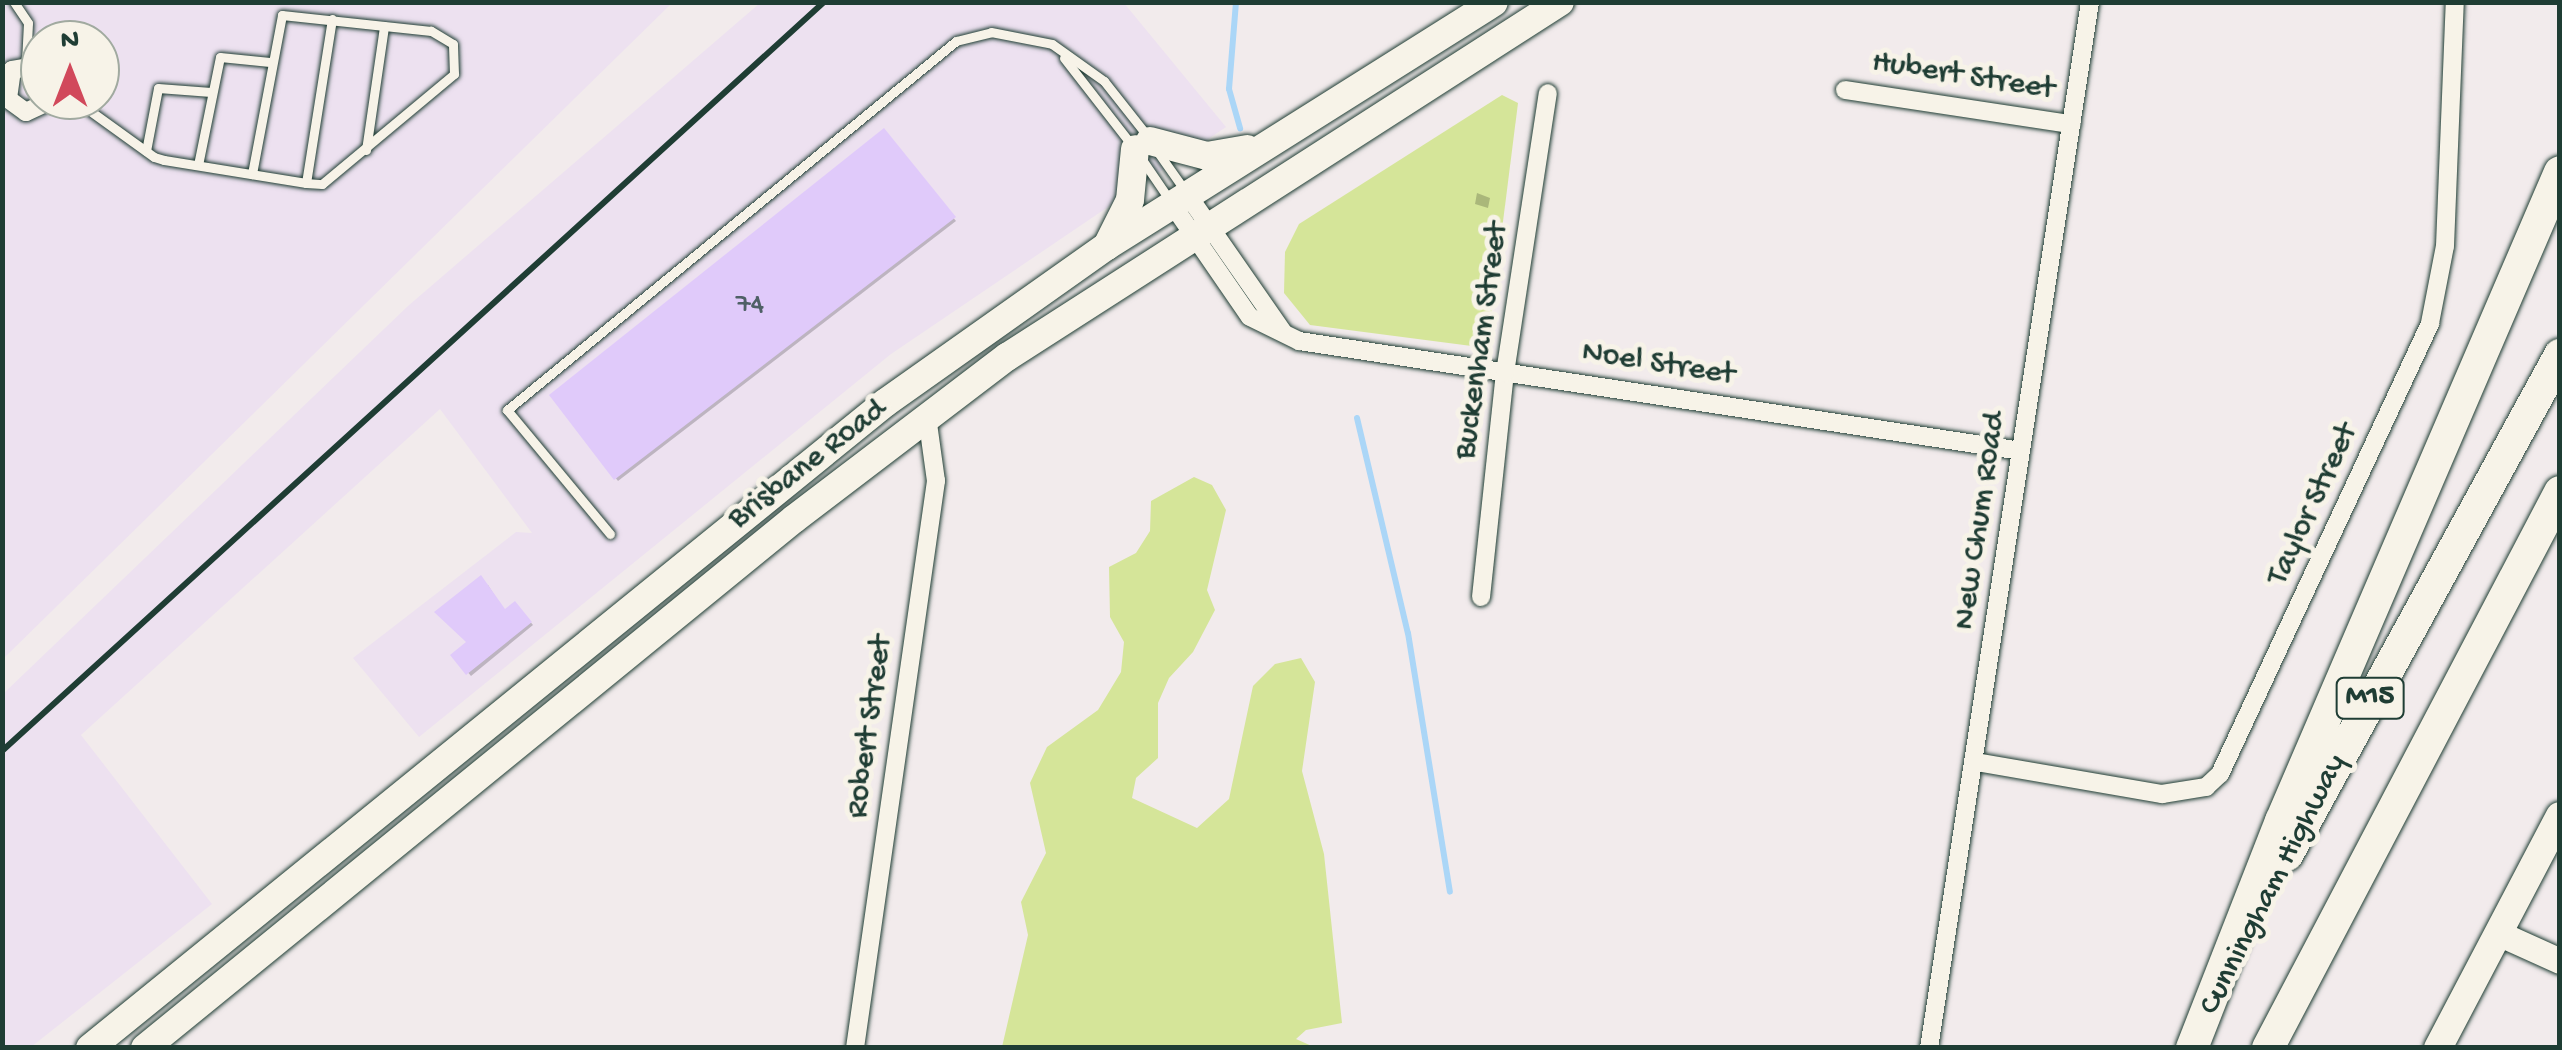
<!DOCTYPE html>
<style>
body{margin:0}
#map{position:relative;width:2562px;height:1050px;overflow:hidden;background:#f2ebec;font-family:"Gochi Hand",sans-serif}
div>[style]{position:absolute}
.built>*{inset:0;background:#ede1f0}
.green>*{inset:0;background:#d5e599}
.shadow>*{inset:0;background:#0003}
.stream>*{height:6px;margin:-3px;padding:0 3px;transform-origin:3px;border-radius:3px;background:#abd6f7}
.building>*{inset:0;background:#e0cafa}
.roads{filter:drop-shadow(0 0 2px #1f3d34) drop-shadow(0 0 2px #1f3d34)}
.lane>*{height:9px;margin:-4.5px;padding:0 4.5px;transform-origin:4.5px;border-radius:4.5px;background:#f7f3e8}
.street>*{height:18px;margin:-9px;padding:0 9px;transform-origin:9px;border-radius:9px;background:#f7f3e8}
.secondary>*{height:25px;margin:-12.5px;padding:0 12.5px;transform-origin:12.5px;border-radius:12.5px;background:#f7f3e8}
.primary>*{height:28px;margin:-14px;padding:0 14px;transform-origin:14px;border-radius:14px;background:#f7f3e8}
.highway>*{height:32px;margin:-16px;padding:0 16px;transform-origin:16px;border-radius:16px;background:#f7f3e8}
.rail>*{height:6px;margin:-3px;padding:0 3px;transform-origin:3px;border-radius:3px;background:#1f3d34}
span{translate:-50% -50%;white-space:nowrap;text-align:center;line-height:1.15;-webkit-text-stroke:10px #f7f3e8;paint-order:stroke}
.number-label{font-size:28px;color:#4f6066}
.number-label span{-webkit-text-stroke-width:0}
.shield-label span{padding:2px 8px;background:#f7f3e8;border:2px solid;border-radius:8px;-webkit-text-stroke-width:0}
.shield-label{font-size:30px;color:#1f3d34;font-weight:700}
.street-label{font-size:32px;color:#1f3d34}
.frame{position:absolute;inset:0;border:5px solid #1f3d34;pointer-events:none}
.north{position:absolute;left:20px;top:20px;width:100px;height:100px;box-sizing:border-box;background:#f7f3e8;border:2px solid #a1aaa0;border-radius:50%;rotate:0deg;font-size:28px;font-weight:700;line-height:40px;text-align:center;color:#1f3d34}
.north::after{content:'';display:block;margin:auto;width:35px;height:45px;background:#d1495b;clip-path:polygon(50% 0,100% 100%,50% 72%,0 100%)}
</style>
<div id="map">
<div class="built">
<div style="clip-path:polygon(evenodd,3px 2px,672px 3px,3px 659px,3px 2px,40px 40px,100px 40px,100px 100px,40px 100px,40px 40px)"></div>
<div style="clip-path:polygon(760px 3px,1124px 3px,1226px 127px,891px 354px,419px 737px,353px 658px,516px 532px,532px 533px,440px 409px,81px 735px,212px 904px,31px 1047px,3px 1048px,3px 694px,408px 306px)"></div>
</div>
<div class="green">
<div style="clip-path:polygon(1502px 95px,1518px 103px,1487px 348px,1310px 325px,1284px 293px,1285px 252px,1299px 224px)"></div>
<div style="clip-path:polygon(1194px 477px,1212px 485px,1226px 510px,1207px 590px,1215px 610px,1193px 652px,1169px 678px,1158px 703px,1158px 758px,1136px 778px,1132px 798px,1197px 828px,1229px 799px,1253px 686px,1275px 664px,1301px 658px,1315px 682px,1302px 771px,1324px 854px,1342px 1023px,1306px 1030px,1296px 1039px,1314px 1047px,1002px 1047px,1028px 935px,1021px 902px,1046px 853px,1030px 783px,1047px 747px,1098px 710px,1121px 672px,1124px 642px,1110px 617px,1109px 567px,1136px 553px,1150px 531px,1151px 501px)"></div>
</div>
<div class="shadow">
<div style="clip-path:polygon(884px 131px,956px 221px,618px 481px,552px 396px)"></div>
<div style="clip-path:polygon(1477px 193px,1490px 198px,1488px 208px,1475px 204px)"></div>
<div style="clip-path:polygon(488px 585px,505px 612px,515px 604px,533px 625px,471px 676px,453px 655px,470px 642px,438px 613px)"></div>
</div>
<div class="stream">
<div style="left:1236px;top:2px;width:87px;rotate:94.6deg"></div>
<div style="left:1229px;top:89px;width:41px;rotate:74.2deg"></div>
<div style="left:1357px;top:418px;width:221px;rotate:76.7deg"></div>
<div style="left:1408px;top:633px;width:262px;rotate:80.8deg"></div>
</div>
<div class="building">
<div style="clip-path:polygon(884px 128px,956px 217px,614px 480px,549px 395px)"></div>
<div style="clip-path:polygon(481px 575px,505px 609px,515px 601px,532px 622px,466px 675px,450px 655px,466px 642px,434px 612px)"></div>
</div>
<div class="roads">
<div class="lane">
<div style="left:14px;top:2px;width:25px;rotate:56deg"></div>
<div style="left:28px;top:23px;width:40px;rotate:92.9deg"></div>
<div style="left:1064px;top:58px;width:114px;rotate:52.1deg"></div>
<div style="left:75px;top:100px;width:97px;rotate:35.8deg"></div>
<div style="left:154px;top:157px;width:10px;rotate:17deg"></div>
<div style="left:164px;top:160px;width:144px;rotate:9.2deg"></div>
<div style="left:306px;top:183px;width:16px;rotate:4deg"></div>
<div style="left:322px;top:184px;width:172px;rotate:-39.8deg"></div>
<div style="left:454px;top:74px;width:30px;rotate:-92deg"></div>
<div style="left:453px;top:44px;width:26px;rotate:-149deg"></div>
<div style="left:431px;top:31px;width:150px;rotate:-173.9deg"></div>
<div style="left:282px;top:15px;width:162px;rotate:100.7deg"></div>
<div style="left:366px;top:150px;width:125px;rotate:-81.7deg"></div>
<div style="left:146px;top:151px;width:64px;rotate:-79.2deg"></div>
<div style="left:158px;top:88px;width:53px;rotate:4.3deg"></div>
<div style="left:1157px;top:151px;width:50px;rotate:54.7deg"></div>
<div style="left:1143px;top:161px;width:50px;rotate:55.7deg"></div>
<div style="left:198px;top:165px;width:110px;rotate:-78.5deg"></div>
<div style="left:220px;top:57px;width:50px;rotate:5.7deg"></div>
<div style="left:306px;top:183px;width:166px;rotate:-81deg"></div>
<div style="left:610px;top:534px;width:161px;rotate:-129.7deg"></div>
<div style="left:507px;top:410px;width:581px;rotate:-39.41deg"></div>
<div style="left:956px;top:41px;width:36px;rotate:-14deg"></div>
<div style="left:991px;top:32px;width:62px;rotate:11.1deg"></div>
<div style="left:1052px;top:44px;width:64px;rotate:35.4deg"></div>
<div style="left:1104px;top:81px;width:73px;rotate:51.7deg"></div>
</div>
<div class="street">
<div style="left:40px;top:65px;width:28px;rotate:170deg"></div>
<div style="left:12px;top:70px;width:29px;rotate:98deg"></div>
<div style="left:8px;top:99px;width:22px;rotate:36deg"></div>
<div style="left:26px;top:112px;width:29px;rotate:-25deg"></div>
<div style="left:1845px;top:90px;width:229px;rotate:8.6deg"></div>
<div style="left:1187px;top:194px;width:168px;rotate:55.2deg"></div>
<div style="left:1172px;top:204px;width:137px;rotate:55.4deg"></div>
<div style="left:1250px;top:317px;width:55px;rotate:26.1deg"></div>
<div style="left:1299px;top:341px;width:730px;rotate:8.66deg"></div>
<div style="left:1481px;top:597px;width:225px;rotate:-83.9deg"></div>
<div style="left:1505px;top:373px;width:283px;rotate:-81.3deg"></div>
<div style="left:1976px;top:762px;width:189px;rotate:9.8deg"></div>
<div style="left:2162px;top:794px;width:45px;rotate:-9deg"></div>
<div style="left:2206px;top:787px;width:19px;rotate:-43deg"></div>
<div style="left:2220px;top:774px;width:497px;rotate:-65deg"></div>
<div style="left:2430px;top:323px;width:78px;rotate:-79deg"></div>
<div style="left:2445px;top:246px;width:244px;rotate:-87.7deg"></div>
<div style="left:855px;top:1048px;width:573px;rotate:-81.87deg"></div>
<div style="left:936px;top:481px;width:66px;rotate:-97.9deg"></div>
<div style="left:1929px;top:1048px;width:1058px;rotate:-81.25deg"></div>
</div>
<div class="secondary">
<div style="left:2498px;top:933px;width:68px;rotate:24.3deg"></div>
</div>
<div class="primary">
<div style="left:1150px;top:141px;width:59px;rotate:14.7deg"></div>
<div style="left:1207px;top:156px;width:41px;rotate:-9.9deg"></div>
<div style="left:1107px;top:246px;width:51px;rotate:-63.4deg"></div>
<div style="left:1130px;top:200px;width:51px;rotate:-84.4deg"></div>
<div style="left:90px;top:1048px;width:1024px;rotate:-39.05deg"></div>
<div style="left:885px;top:403px;width:272px;rotate:-35.3deg"></div>
<div style="left:1107px;top:246px;width:457px;rotate:-32.2deg"></div>
<div style="left:145px;top:1048px;width:837px;rotate:-39.18deg"></div>
<div style="left:794px;top:519px;width:268px;rotate:-37.3deg"></div>
<div style="left:1007px;top:357px;width:657px;rotate:-32.7deg"></div>
<div style="left:2438px;top:1048px;width:262px;rotate:-62.3deg"></div>
</div>
<div class="highway">
<div style="left:2287px;top:855px;width:570px;rotate:-61.37deg"></div>
<div style="left:2192px;top:1048px;width:244px;rotate:-68.6deg"></div>
<div style="left:2281px;top:821px;width:706px;rotate:-66.74deg"></div>
<div style="left:2268px;top:1048px;width:628px;rotate:-62.29deg"></div>
</div>
</div>
<div class="rail">
<div style="left:2px;top:751px;width:1112px;rotate:-42.34deg"></div>
</div>
<div class="number-label">
<span style="left:750px;top:306px">74</span>
</div>
<div class="shield-label">
<span style="left:2370px;top:698px">M15</span>
</div>
<div class="street-label">
<span style="left:1963px;top:77px;rotate:9deg">Hubert Street</span>
<span style="left:1483px;top:341px;rotate:-82deg">Buckenham Street</span>
<span style="left:1658px;top:365px;rotate:9deg">Noel Street</span>
<span style="left:808px;top:465px;rotate:-38deg">Brisbane Road</span>
<span style="left:2314px;top:505px;rotate:-65deg">Taylor Street</span>
<span style="left:1981px;top:521px;rotate:-82deg">New Chum Road</span>
<span style="left:871px;top:727px;rotate:-82deg">Robert Street</span>
<span style="left:2274px;top:885px;rotate:-63deg">Cunningham Highway</span>
</div>
<div class="frame"></div>
<div class="north">N</div>
</div>
